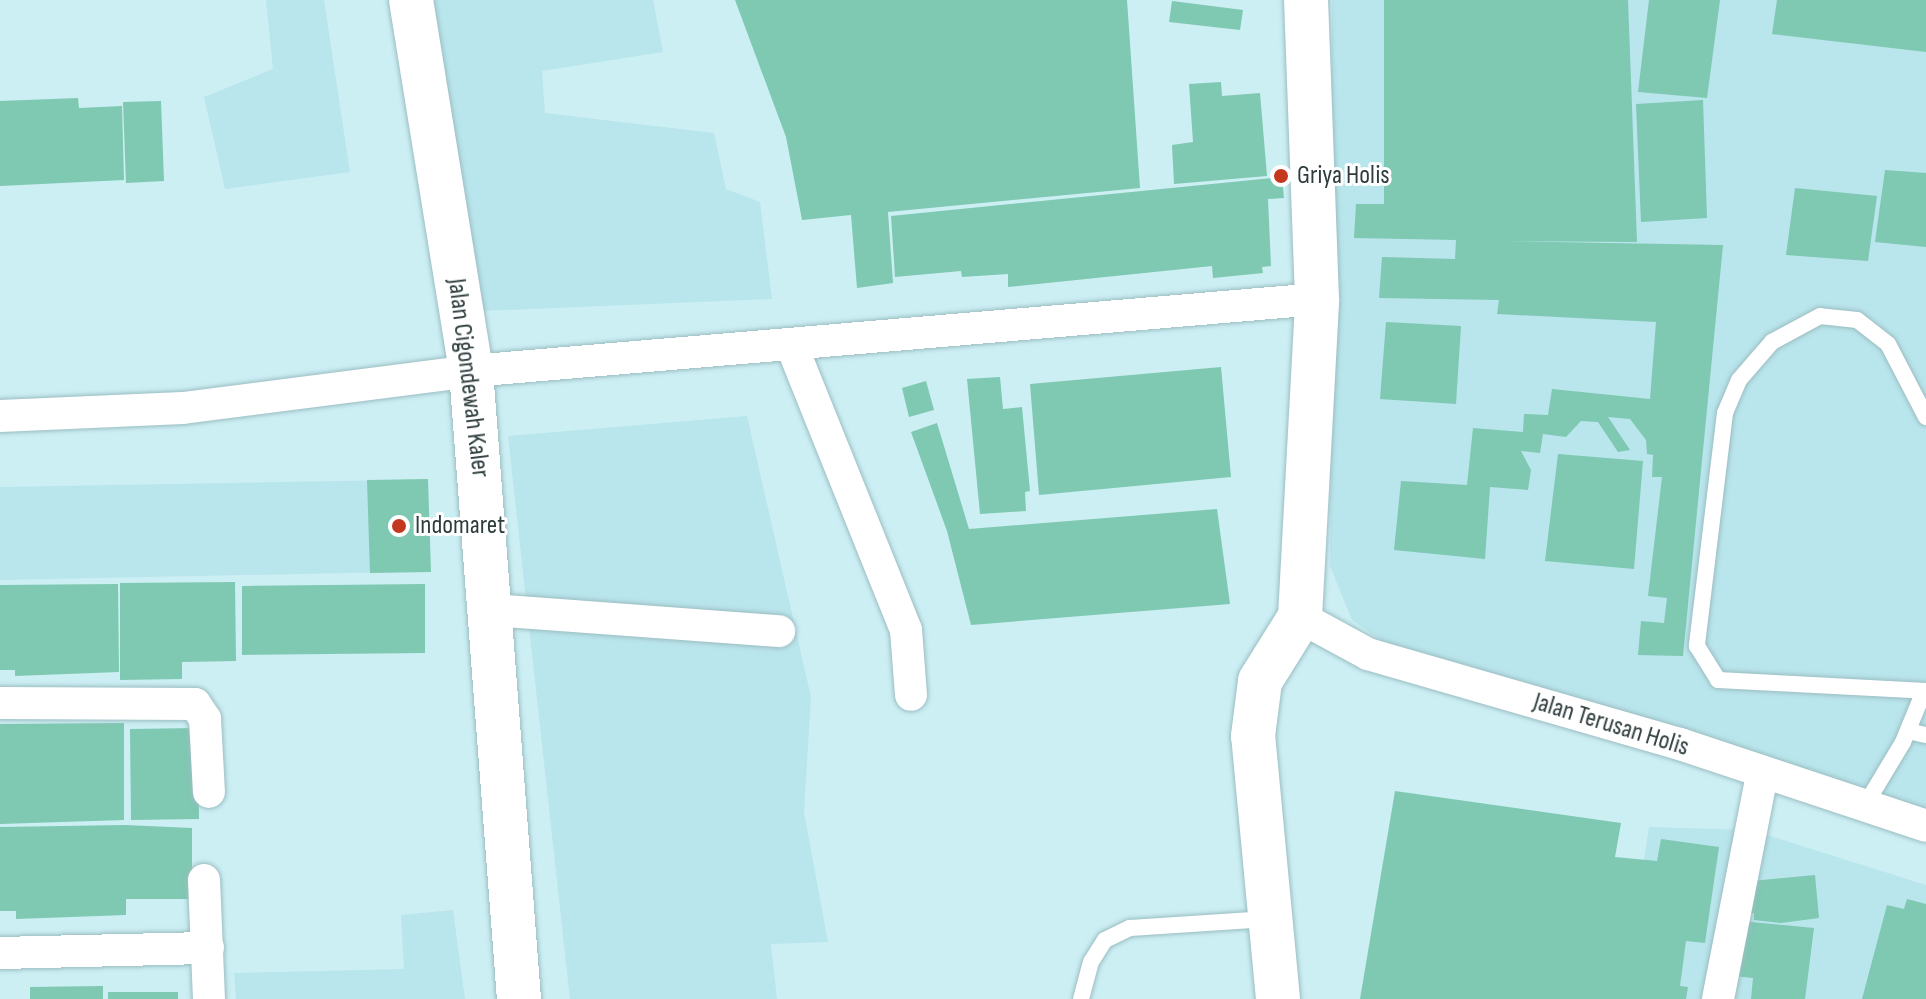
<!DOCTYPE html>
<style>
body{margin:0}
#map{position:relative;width:1926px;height:999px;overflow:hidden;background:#cceff4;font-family:"Sofia Sans Condensed",sans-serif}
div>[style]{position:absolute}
.built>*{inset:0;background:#b9e5ec}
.building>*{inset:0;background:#7fc8b1}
.roads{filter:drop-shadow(0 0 2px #9bbdc2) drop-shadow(0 0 2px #9bbdc2)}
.service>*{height:16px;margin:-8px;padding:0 8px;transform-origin:8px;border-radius:8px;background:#fff}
.minor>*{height:32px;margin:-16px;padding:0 16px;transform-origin:16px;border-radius:16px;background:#fff}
.secondary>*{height:44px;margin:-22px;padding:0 22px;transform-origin:22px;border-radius:22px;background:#fff}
.dots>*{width:22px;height:22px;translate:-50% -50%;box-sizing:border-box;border:4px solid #fff;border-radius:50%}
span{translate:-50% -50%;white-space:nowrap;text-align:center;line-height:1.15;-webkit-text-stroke:6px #fff;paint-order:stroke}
.poi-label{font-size:26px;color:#2e3c3e}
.left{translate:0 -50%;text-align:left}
.street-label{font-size:26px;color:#2e3c3e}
</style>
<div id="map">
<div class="built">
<div style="clip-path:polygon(266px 0,324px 0,350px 172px,225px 189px,204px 97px,273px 69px)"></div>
<div style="clip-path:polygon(434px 0,653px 0,663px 52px,542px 71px,545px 113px,714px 133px,726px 189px,760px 202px,772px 299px,482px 311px)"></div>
<div style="clip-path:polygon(1332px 0,1926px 0,1926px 814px,1389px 646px,1352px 620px,1330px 566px)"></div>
<div style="clip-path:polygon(747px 416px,811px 697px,804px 812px,828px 942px,771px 944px,777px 999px,570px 999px,508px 436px)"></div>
<div style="clip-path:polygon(396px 480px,398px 572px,0 580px,0 487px)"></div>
<div style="clip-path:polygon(1649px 827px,1751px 830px,1926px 885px,1926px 999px,1623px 999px)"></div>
<div style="clip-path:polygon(453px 910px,465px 999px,236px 999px,234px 973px,404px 969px,401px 915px)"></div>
</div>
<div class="building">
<div style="clip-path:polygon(735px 0,1127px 0,1140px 188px,888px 212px,893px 283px,857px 288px,851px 215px,802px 220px,786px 137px)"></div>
<div style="clip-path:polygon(1384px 0,1628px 0,1637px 242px,1500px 241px,1723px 245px,1683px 656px,1638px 655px,1641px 621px,1664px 623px,1667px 598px,1648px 596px,1662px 477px,1652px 477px,1653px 455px,1647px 454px,1646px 440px,1630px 419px,1608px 417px,1630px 450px,1618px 452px,1598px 422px,1581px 421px,1566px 437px,1543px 434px,1540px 453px,1521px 451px,1531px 470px,1528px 490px,1490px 487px,1485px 559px,1394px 550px,1401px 481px,1467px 485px,1473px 428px,1523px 432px,1524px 414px,1548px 415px,1552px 389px,1650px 399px,1656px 322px,1497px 314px,1499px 300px,1379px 298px,1382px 257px,1455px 259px,1456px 240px,1354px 238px,1356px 204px,1384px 204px)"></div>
<div style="clip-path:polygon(1649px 0,1720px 0,1707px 98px,1638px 92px)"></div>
<div style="clip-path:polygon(1777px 0,1926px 0,1926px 52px,1772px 34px)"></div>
<div style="clip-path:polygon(1172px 1px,1243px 10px,1240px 30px,1169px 22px)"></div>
<div style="clip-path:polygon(1221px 82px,1222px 96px,1260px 93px,1267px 176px,1174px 184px,1172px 145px,1193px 142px,1189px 84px)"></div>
<div style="clip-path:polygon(78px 98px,79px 108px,122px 106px,124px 180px,0 186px,0 101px)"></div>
<div style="clip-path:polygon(1703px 100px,1707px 218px,1641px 222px,1636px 104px)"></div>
<div style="clip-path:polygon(161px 101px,164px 181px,126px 183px,123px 102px)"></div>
<div style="clip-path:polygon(1885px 170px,1926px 173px,1926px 247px,1875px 242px)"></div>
<div style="clip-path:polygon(1282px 177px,1284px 198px,1268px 199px,1271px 266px,1262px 267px,1263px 273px,1213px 278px,1212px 266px,1008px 287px,1008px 274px,962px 277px,961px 271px,895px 277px,891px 216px)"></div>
<div style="clip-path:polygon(1795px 188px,1877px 196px,1868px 261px,1786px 255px)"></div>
<div style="clip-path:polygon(1386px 322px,1461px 326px,1456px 404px,1380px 399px)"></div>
<div style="clip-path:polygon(1221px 367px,1231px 477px,1039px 495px,1030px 384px)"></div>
<div style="clip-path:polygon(1000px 377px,1003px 409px,1022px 407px,1030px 491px,1025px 492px,1026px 511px,980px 514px,967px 379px)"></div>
<div style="clip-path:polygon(926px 381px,934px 410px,909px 417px,902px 388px)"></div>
<div style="clip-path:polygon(937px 423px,969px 529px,1217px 509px,1230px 604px,971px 625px,947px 531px,911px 432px)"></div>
<div style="clip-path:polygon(1558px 454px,1643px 461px,1634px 569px,1545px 561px)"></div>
<div style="clip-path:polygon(428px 479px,431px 572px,370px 573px,367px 480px)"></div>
<div style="clip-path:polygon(235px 582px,236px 661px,182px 662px,182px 679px,120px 680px,120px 583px)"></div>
<div style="clip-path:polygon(118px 584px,119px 672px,15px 676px,15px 670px,0 670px,0 585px)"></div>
<div style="clip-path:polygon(425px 584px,425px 653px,242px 655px,242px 586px)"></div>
<div style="clip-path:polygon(124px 723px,124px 820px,0 824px,0 724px)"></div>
<div style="clip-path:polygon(198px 728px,199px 819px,131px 820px,130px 729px)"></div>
<div style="clip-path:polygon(1395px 791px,1621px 823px,1615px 857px,1657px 861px,1661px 839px,1719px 847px,1705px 943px,1686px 941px,1680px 986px,1688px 987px,1686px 999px,1360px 999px)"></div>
<div style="clip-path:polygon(125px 825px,192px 828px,192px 899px,126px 899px,126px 915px,16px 919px,16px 911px,0 911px,0 827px)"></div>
<div style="clip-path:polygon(1815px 875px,1819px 918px,1781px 923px,1754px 920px,1754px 913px,1745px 913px,1752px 881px)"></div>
<div style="clip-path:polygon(1907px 899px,1926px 904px,1926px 999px,1862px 999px,1887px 905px,1904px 909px)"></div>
<div style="clip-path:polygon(1740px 921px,1814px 928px,1805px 999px,1751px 999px,1753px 978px,1734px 976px)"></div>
<div style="clip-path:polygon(103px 986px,103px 999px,30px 999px,30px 987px)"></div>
<div style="clip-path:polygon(108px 992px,178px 992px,178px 999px,108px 999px)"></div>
</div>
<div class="roads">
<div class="service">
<div style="left:1926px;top:417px;width:82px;rotate:-117.5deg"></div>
<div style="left:1888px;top:344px;width:39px;rotate:-142deg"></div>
<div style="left:1857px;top:320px;width:37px;rotate:-174deg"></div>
<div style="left:1820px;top:316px;width:55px;rotate:151.6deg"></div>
<div style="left:1772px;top:342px;width:50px;rotate:131deg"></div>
<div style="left:1739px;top:380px;width:36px;rotate:113deg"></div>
<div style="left:1725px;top:413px;width:235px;rotate:96.9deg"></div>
<div style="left:1697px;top:646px;width:40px;rotate:58deg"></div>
<div style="left:1718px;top:680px;width:208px;rotate:3deg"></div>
<div style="left:1908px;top:731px;width:18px;rotate:13deg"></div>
<div style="left:1864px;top:807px;width:76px;rotate:-59deg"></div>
<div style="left:1903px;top:742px;width:55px;rotate:-67.6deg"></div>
<div style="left:1081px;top:999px;width:38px;rotate:-75deg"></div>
<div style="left:1091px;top:962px;width:26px;rotate:-58deg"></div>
<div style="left:1105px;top:940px;width:28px;rotate:-26deg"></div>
<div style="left:1130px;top:928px;width:138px;rotate:-3.7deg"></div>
</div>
<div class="minor">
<div style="left:791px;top:344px;width:308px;rotate:68.1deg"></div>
<div style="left:906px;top:630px;width:65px;rotate:85.6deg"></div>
<div style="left:0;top:416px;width:183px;rotate:-2.5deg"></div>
<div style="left:183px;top:408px;width:290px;rotate:-7.3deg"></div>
<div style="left:471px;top:371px;width:849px;rotate:-4.86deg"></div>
<div style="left:491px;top:610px;width:289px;rotate:4.2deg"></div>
<div style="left:1300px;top:617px;width:77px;rotate:28.6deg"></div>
<div style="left:1368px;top:654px;width:325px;rotate:16.1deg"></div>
<div style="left:1680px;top:744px;width:259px;rotate:18.4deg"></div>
<div style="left:0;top:703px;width:195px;rotate:0.3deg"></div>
<div style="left:195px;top:704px;width:18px;rotate:56deg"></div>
<div style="left:205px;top:719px;width:73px;rotate:86.9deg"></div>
<div style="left:204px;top:880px;width:119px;rotate:87.6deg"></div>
<div style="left:0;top:953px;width:208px;rotate:-1.4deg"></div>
<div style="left:1718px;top:999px;width:228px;rotate:-78.9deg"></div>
</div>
<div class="secondary">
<div style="left:411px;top:0;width:376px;rotate:80.8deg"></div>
<div style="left:471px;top:371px;width:630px;rotate:85.63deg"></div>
<div style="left:1278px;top:999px;width:264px;rotate:-95.4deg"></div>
<div style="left:1253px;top:736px;width:55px;rotate:-82.7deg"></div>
<div style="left:1260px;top:681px;width:75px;rotate:-58deg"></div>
<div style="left:1300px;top:617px;width:318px;rotate:-86.9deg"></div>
<div style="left:1317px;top:299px;width:299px;rotate:-92.1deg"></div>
</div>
</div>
<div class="dots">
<div style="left:1281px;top:176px;background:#c3381e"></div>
<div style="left:399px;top:526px;background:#c3381e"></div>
</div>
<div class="poi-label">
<span class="left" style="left:1297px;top:176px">Griya Holis</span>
<span class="left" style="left:415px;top:526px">Indomaret</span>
</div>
<div class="street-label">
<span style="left:468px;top:378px;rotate:83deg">Jalan Cigondewah Kaler</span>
<span style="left:1611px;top:725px;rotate:17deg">Jalan Terusan Holis</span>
</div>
</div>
